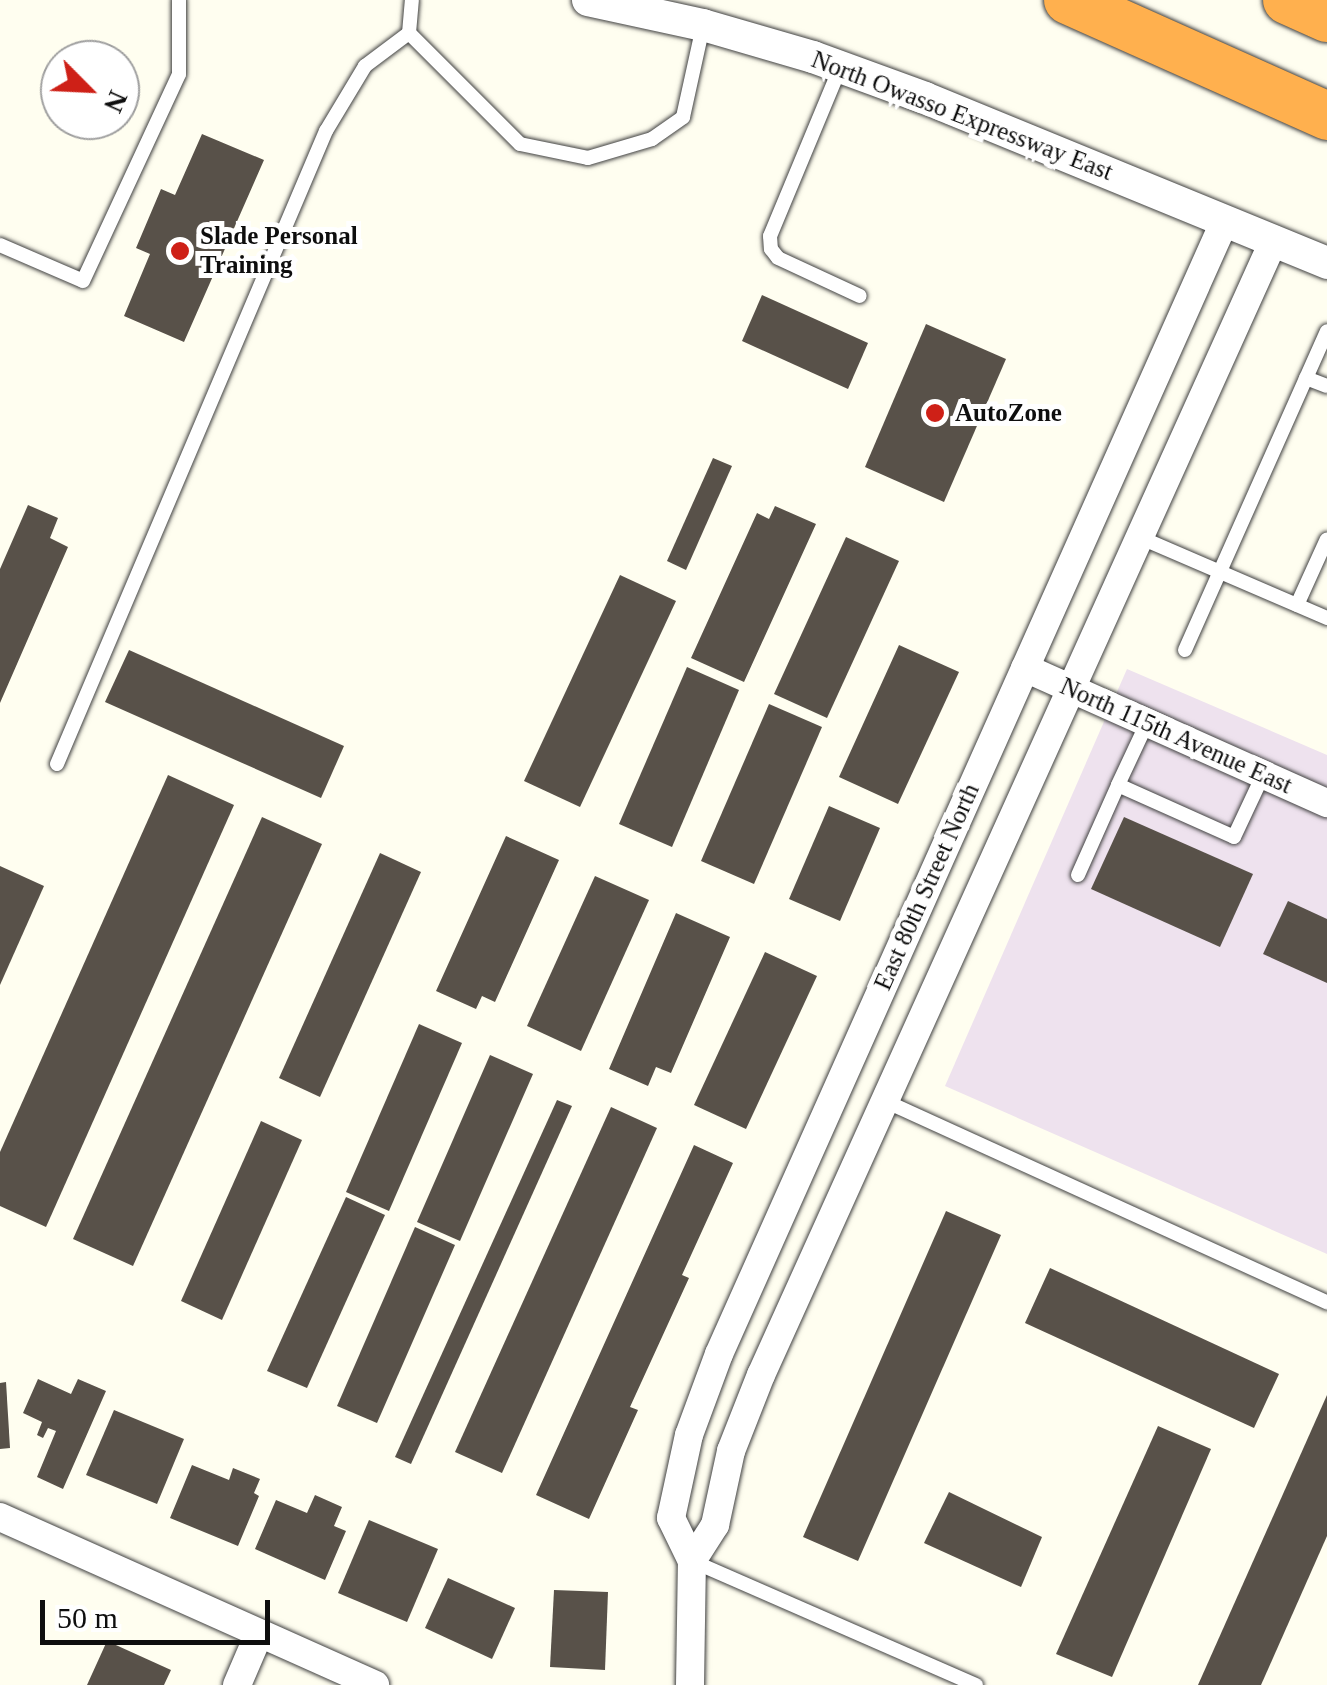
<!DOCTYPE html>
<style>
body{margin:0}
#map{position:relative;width:1327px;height:1685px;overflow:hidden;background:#fffef0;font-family:Georgia,serif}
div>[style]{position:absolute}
.industrial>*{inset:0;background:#eee2ee}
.building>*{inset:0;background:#585149}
.roads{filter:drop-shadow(0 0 2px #414141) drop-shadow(0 0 2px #414141)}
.service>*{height:14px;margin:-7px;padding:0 7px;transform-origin:7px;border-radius:7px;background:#fff}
.minor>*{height:28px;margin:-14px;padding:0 14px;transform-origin:14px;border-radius:14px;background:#fff}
.tertiary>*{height:32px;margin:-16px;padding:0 16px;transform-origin:16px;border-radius:16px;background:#fff}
.motorway>*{height:48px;margin:-24px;padding:0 24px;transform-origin:24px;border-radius:24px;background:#ffb04e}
.dots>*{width:28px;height:28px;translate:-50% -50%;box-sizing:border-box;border:5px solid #fff;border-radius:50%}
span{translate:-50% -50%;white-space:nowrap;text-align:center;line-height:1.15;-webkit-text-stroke:10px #fff;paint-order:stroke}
.street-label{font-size:25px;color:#0e0e0e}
.poi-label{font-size:25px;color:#0e0e0e;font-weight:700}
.left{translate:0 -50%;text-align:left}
.north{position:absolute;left:40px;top:40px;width:100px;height:100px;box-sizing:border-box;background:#fff;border:2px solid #9f9f9f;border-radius:50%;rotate:114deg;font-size:28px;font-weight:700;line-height:40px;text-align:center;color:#0e0e0e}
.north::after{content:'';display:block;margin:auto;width:35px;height:45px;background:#ce2017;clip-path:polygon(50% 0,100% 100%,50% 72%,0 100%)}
.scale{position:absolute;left:40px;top:1600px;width:230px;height:45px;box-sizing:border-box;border:5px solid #0e0e0e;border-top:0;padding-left:12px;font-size:30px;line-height:35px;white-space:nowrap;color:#0e0e0e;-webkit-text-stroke:8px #fff;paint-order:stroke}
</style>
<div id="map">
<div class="industrial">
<div style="clip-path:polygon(1127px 669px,1327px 755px,1327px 1254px,945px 1086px)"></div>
</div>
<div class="building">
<div style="clip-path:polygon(202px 134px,264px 160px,184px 342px,124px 316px,150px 254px,136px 248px,161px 189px,175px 195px)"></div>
<div style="clip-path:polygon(762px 295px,868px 343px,848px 389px,742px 341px)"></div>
<div style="clip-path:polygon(926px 324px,1006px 359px,944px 502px,865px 467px)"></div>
<div style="clip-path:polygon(713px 458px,732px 466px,686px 570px,667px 561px)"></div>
<div style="clip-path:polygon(28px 505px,58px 518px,50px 538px,68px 547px,0 703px,0 569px)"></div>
<div style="clip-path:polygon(775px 506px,816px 524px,744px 682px,691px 658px,757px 513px,769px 519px)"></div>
<div style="clip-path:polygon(846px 537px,899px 561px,827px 718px,774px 694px)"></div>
<div style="clip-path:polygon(620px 575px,676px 601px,580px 807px,524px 781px)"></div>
<div style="clip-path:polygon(899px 645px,959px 672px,898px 804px,839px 777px)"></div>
<div style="clip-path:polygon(129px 650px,344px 746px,321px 798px,105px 702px)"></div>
<div style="clip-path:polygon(687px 667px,739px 690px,672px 847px,619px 824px)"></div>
<div style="clip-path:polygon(769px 704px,822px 727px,754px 884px,701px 861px)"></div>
<div style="clip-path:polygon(168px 775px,234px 805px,46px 1227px,0 1206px,0 1152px)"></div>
<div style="clip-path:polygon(829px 806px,880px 828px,840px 921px,789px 899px)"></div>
<div style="clip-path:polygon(262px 817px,322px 844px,133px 1266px,73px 1239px)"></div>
<div style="clip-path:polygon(1124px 817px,1253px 874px,1220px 947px,1091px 889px)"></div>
<div style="clip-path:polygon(506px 836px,559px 860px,495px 1002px,482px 996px,476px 1009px,436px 991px)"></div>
<div style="clip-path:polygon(380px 853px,421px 872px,320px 1097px,279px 1078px)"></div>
<div style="clip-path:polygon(0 866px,44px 886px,0 985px)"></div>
<div style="clip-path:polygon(595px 876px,649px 900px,581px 1051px,527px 1026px)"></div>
<div style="clip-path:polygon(1288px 901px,1327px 919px,1327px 983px,1263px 954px)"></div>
<div style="clip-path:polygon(676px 913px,730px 937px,671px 1073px,656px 1067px,648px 1086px,609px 1069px)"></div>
<div style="clip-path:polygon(765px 952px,817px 976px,746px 1129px,694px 1105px)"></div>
<div style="clip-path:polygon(419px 1024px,462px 1043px,389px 1211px,346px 1192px)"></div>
<div style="clip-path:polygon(490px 1055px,533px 1074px,460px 1241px,417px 1222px)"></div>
<div style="clip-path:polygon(557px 1100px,572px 1106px,411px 1464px,395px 1457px)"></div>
<div style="clip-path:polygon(611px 1107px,657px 1128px,502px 1473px,455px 1452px)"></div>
<div style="clip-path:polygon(261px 1121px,302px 1140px,222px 1320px,181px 1301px)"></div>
<div style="clip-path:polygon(694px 1145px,733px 1163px,682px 1275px,689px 1278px,630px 1407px,638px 1410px,589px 1519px,536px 1495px)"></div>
<div style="clip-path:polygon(346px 1197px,385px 1215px,307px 1388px,267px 1371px)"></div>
<div style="clip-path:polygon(946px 1211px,1001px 1235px,858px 1561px,803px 1537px)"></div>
<div style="clip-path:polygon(415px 1227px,455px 1245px,377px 1423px,337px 1406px)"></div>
<div style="clip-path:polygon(1050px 1268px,1279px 1374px,1254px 1428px,1025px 1323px)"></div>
<div style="clip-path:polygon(38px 1379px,71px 1394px,78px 1379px,106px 1391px,63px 1489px,37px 1477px,56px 1431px,48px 1428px,43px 1438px,37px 1435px,42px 1422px,23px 1413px)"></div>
<div style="clip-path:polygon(6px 1382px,10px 1448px,0 1449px,0 1383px)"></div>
<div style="clip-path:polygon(1327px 1395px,1327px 1536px,1261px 1685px,1198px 1685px)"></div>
<div style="clip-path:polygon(114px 1410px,184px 1439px,157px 1504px,86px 1475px)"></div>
<div style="clip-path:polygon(1158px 1426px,1211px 1449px,1112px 1677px,1056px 1654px)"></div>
<div style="clip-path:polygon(192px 1465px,229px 1480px,233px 1468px,260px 1479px,254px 1493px,259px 1496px,238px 1546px,170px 1518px)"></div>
<div style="clip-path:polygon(949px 1492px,1042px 1537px,1021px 1587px,924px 1543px)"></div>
<div style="clip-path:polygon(315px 1495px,342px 1507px,334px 1526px,346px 1531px,325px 1580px,255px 1549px,276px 1500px,307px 1513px)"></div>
<div style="clip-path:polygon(369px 1520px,438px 1549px,407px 1622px,338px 1593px)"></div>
<div style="clip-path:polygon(448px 1578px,515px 1608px,492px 1659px,425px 1628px)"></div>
<div style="clip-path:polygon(554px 1590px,608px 1592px,605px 1670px,550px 1667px)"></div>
<div style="clip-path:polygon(107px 1641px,171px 1670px,164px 1685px,87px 1685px)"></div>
</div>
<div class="roads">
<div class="service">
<div style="left:409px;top:33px;width:157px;rotate:45deg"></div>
<div style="left:520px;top:144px;width:69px;rotate:11.6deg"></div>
<div style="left:588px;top:158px;width:67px;rotate:-16.5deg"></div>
<div style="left:652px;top:139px;width:38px;rotate:-35deg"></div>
<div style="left:683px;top:117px;width:93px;rotate:-77.6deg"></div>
<div style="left:840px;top:68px;width:182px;rotate:112.6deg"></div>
<div style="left:770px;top:236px;width:13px;rotate:86deg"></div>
<div style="left:771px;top:249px;width:11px;rotate:52deg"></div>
<div style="left:778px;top:258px;width:90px;rotate:24.9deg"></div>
<div style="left:0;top:245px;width:90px;rotate:23.4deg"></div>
<div style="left:83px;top:281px;width:228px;rotate:-65.1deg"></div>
<div style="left:179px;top:74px;width:74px;rotate:-90deg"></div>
<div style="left:1306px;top:378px;width:22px;rotate:21deg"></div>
<div style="left:1139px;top:537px;width:205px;rotate:23.3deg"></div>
<div style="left:1297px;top:605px;width:72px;rotate:-65.6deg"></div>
<div style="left:1185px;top:650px;width:349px;rotate:-66deg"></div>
<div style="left:1147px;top:723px;width:68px;rotate:115.1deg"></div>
<div style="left:1118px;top:785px;width:127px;rotate:24.1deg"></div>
<div style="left:1234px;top:837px;width:68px;rotate:-64.9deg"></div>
<div style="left:57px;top:764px;width:688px;rotate:-66.98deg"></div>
<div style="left:326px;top:131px;width:76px;rotate:-59deg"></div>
<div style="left:365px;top:66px;width:55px;rotate:-36.9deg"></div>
<div style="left:409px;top:33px;width:33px;rotate:-85deg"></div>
<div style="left:1078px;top:875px;width:98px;rotate:-66deg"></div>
<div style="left:885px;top:1101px;width:486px;rotate:24.5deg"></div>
<div style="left:692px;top:1561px;width:310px;rotate:23.6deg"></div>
</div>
<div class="minor">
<div style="left:1025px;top:668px;width:331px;rotate:24.1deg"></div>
<div style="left:0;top:1517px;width:411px;rotate:24.1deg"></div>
<div style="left:692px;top:1561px;width:43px;rotate:-57.4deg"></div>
<div style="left:715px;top:1525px;width:76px;rotate:-77.8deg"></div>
<div style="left:731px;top:1451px;width:82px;rotate:-68.5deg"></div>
<div style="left:761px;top:1375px;width:1246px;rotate:-65.68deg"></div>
<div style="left:237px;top:1685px;width:56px;rotate:-66.7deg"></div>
<div style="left:690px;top:1685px;width:124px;rotate:-89.1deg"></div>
<div style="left:692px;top:1561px;width:48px;rotate:-116deg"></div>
<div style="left:671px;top:1518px;width:85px;rotate:-77.8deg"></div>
<div style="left:689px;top:1435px;width:86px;rotate:-69.7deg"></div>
<div style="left:719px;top:1354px;width:1242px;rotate:-65.95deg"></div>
</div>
<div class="tertiary">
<div style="left:588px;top:0;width:118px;rotate:12.3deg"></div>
<div style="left:703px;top:25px;width:115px;rotate:16.2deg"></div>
<div style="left:813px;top:57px;width:119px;rotate:20.1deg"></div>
<div style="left:925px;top:98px;width:435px;rotate:22.3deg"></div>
</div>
<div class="motorway">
<div style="left:1068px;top:0;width:284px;rotate:24.1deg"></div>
<div style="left:1287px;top:0;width:44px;rotate:24.2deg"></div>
</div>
</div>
<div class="dots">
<div style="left:180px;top:251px;background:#ce2017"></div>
<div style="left:935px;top:413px;background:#ce2017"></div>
</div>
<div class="street-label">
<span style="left:962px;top:116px;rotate:21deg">North Owasso Expressway East</span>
<span style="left:1176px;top:736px;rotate:24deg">North 115th Avenue East</span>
<span style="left:927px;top:887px;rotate:-66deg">East 80th Street North</span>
</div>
<div class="poi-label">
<span class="left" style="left:200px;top:251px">Slade Personal<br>Training</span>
<span class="left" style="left:955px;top:413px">AutoZone</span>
</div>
<div class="north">N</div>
<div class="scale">50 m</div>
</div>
